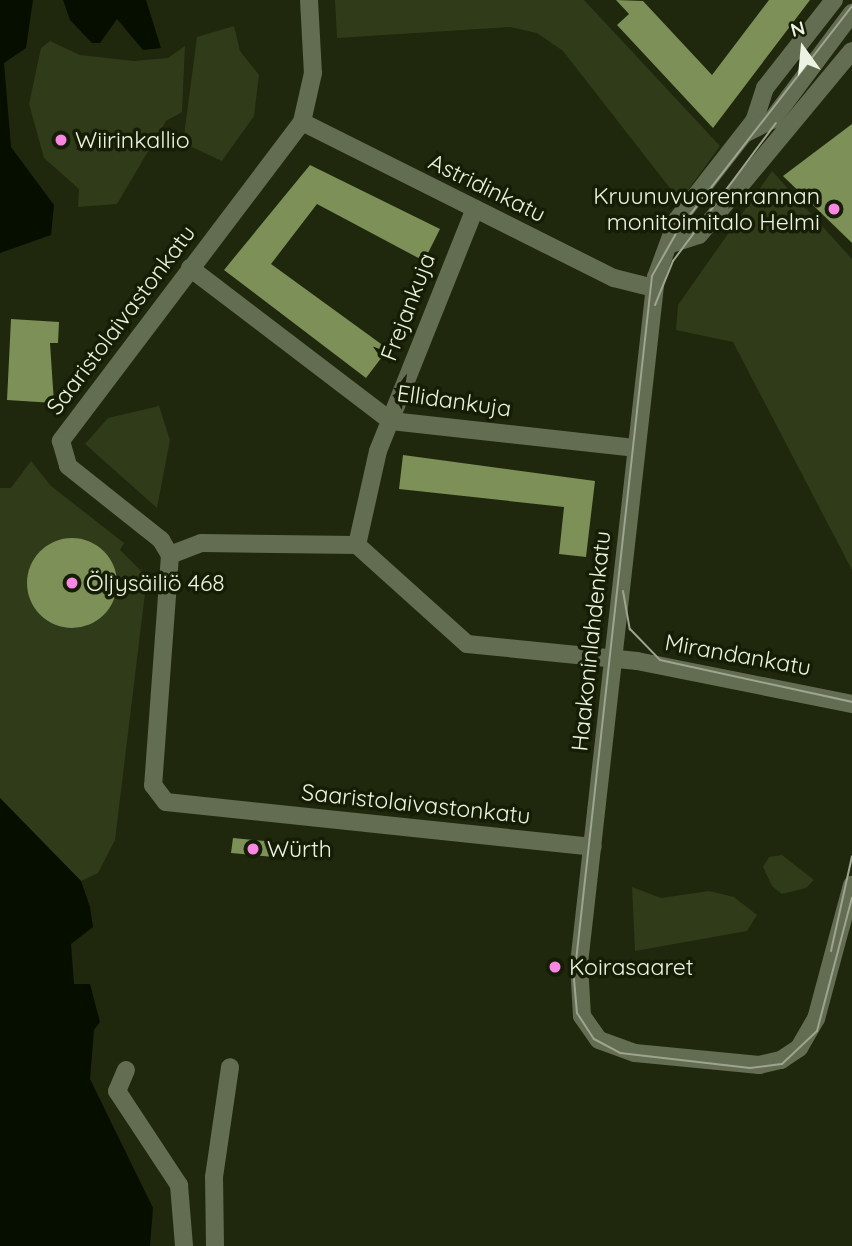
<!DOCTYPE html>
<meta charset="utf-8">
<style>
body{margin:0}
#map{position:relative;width:852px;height:1246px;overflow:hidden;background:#1f270d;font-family:Quicksand,sans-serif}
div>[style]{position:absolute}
.green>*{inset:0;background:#303b19}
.water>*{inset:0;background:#060e00}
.building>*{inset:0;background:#7c9058}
.round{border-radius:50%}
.minor>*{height:18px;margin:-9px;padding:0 9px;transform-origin:9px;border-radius:9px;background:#626d51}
.tram>*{height:2px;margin:-1px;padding:0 1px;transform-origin:1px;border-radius:1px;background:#9da490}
.dots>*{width:19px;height:19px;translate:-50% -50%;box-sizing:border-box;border:4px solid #151d05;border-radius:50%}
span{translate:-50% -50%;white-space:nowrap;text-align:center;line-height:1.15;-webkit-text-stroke:7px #151d05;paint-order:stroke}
.poi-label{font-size:23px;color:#edf3e3}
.left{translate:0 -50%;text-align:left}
.right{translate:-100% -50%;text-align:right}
.street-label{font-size:23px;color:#edf3e3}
.north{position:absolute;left:768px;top:14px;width:70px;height:70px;-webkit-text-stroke:5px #151d05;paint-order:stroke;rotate:345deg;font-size:19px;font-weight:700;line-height:28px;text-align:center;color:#edf3e3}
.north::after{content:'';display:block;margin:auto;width:24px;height:32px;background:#edf3e3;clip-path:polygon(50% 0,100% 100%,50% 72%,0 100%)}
</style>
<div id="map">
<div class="green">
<div style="clip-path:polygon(335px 0,584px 0,720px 146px,680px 201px,563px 51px,537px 33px,510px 27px,337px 38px)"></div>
<div style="clip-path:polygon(234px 26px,240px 51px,259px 75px,254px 116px,222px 161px,183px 143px,197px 37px)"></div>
<div style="clip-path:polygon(50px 41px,80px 55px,134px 61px,168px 58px,185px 46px,182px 112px,166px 121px,117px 204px,78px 207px,79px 189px,44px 158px,29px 104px,41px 48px)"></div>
<div style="clip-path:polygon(772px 171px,852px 259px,852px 570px,733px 342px,676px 330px,678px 305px)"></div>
<div style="clip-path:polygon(159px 406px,170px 440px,157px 508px,85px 444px,108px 418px)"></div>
<div style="clip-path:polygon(31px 461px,51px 486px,124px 543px,120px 550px,147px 577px,115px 840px,98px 873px,81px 881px,0 798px,0 488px,11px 488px)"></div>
<div style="clip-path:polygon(782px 855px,814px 880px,806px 888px,782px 894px,772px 886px,763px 867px,769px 857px)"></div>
<div style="clip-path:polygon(632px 887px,661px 898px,709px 891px,734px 897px,757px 915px,747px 931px,635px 951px)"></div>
</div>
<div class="water">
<div style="clip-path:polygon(0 0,33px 0,26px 48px,4px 63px,11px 147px,54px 205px,51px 235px,0 253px)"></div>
<div style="clip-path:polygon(63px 0,146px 0,161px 48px,143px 50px,117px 19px,100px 43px,92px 43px,70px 20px)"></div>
<div style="clip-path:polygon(0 798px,81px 881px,90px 907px,93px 927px,71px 944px,74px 984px,90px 984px,100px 1022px,94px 1030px,90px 1079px,153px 1208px,150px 1246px,0 1246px)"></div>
</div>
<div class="building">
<div style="clip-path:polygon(616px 0,643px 1px,712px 75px,769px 0,810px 0,713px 128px,617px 25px,629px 14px)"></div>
<div style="clip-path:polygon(852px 124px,852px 243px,783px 176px)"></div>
<div style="clip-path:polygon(310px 165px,440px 229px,424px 261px,317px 204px,271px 264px,388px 349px,366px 378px,224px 270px)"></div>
<div style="clip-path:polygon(11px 319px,59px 322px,58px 343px,50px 343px,54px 403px,7px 400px)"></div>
<div style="clip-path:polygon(403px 455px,595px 481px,586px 557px,559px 554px,564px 507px,399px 489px)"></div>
<div class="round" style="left:27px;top:538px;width:90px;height:90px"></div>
<div style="clip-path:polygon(233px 838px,275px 842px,274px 857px,231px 853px)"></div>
</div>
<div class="minor">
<div style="left:309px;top:0;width:73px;rotate:86.9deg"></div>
<div style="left:313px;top:73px;width:50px;rotate:102.7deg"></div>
<div style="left:302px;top:122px;width:400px;rotate:127.1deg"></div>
<div style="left:61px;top:441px;width:26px;rotate:74deg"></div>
<div style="left:68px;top:466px;width:119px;rotate:38.5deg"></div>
<div style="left:161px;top:540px;width:17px;rotate:59deg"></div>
<div style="left:170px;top:555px;width:231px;rotate:94.2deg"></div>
<div style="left:153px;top:785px;width:21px;rotate:53deg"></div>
<div style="left:166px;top:802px;width:429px;rotate:6deg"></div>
<div style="left:834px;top:0;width:112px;rotate:128.1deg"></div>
<div style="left:765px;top:88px;width:35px;rotate:108deg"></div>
<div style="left:754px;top:121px;width:125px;rotate:127.9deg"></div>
<div style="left:677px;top:220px;width:61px;rotate:110.2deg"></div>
<div style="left:656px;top:277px;width:691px;rotate:96.4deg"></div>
<div style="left:579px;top:964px;width:52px;rotate:86.7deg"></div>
<div style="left:582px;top:1016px;width:29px;rotate:55deg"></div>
<div style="left:599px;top:1040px;width:38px;rotate:20deg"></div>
<div style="left:635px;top:1053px;width:125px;rotate:5.5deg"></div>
<div style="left:759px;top:1065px;width:23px;rotate:-13deg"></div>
<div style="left:781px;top:1060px;width:22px;rotate:-34deg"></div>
<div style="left:799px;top:1048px;width:34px;rotate:-60deg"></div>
<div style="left:816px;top:1019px;width:139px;rotate:-75deg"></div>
<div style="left:302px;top:122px;width:349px;rotate:26.6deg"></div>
<div style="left:614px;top:278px;width:41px;rotate:14deg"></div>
<div style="left:746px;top:133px;width:29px;rotate:-27deg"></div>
<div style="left:772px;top:120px;width:134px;rotate:-53.2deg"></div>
<div style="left:671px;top:244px;width:29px;rotate:-18deg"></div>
<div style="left:699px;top:235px;width:239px;rotate:-50.3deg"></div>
<div style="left:190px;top:268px;width:253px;rotate:37.3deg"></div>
<div style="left:391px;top:421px;width:245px;rotate:6.3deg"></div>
<div style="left:357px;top:545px;width:96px;rotate:-77.4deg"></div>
<div style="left:378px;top:451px;width:261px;rotate:-68.2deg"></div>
<div style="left:170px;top:555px;width:33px;rotate:-21deg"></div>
<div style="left:201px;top:543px;width:156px;rotate:0.7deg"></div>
<div style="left:357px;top:545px;width:148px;rotate:42deg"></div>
<div style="left:467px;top:644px;width:171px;rotate:5.7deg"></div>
<div style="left:637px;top:661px;width:219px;rotate:11.3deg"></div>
<div style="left:126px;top:1070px;width:23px;rotate:113deg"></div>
<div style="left:117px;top:1091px;width:113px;rotate:56.6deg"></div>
<div style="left:179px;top:1185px;width:61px;rotate:85.3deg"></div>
<div style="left:215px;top:1246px;width:69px;rotate:-90.8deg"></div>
<div style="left:214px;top:1177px;width:111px;rotate:-81.7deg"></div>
</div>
<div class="tram">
<div style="left:852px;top:6px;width:284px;rotate:127.8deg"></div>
<div style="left:678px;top:230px;width:53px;rotate:119.5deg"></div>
<div style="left:652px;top:276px;width:707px;rotate:96.33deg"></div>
<div style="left:574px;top:979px;width:34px;rotate:85deg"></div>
<div style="left:577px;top:1013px;width:31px;rotate:57deg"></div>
<div style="left:594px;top:1039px;width:30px;rotate:28deg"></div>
<div style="left:620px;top:1053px;width:131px;rotate:6.6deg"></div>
<div style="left:750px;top:1068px;width:32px;rotate:-7deg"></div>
<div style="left:782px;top:1064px;width:48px;rotate:-43.3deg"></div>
<div style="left:817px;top:1031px;width:138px;rotate:-75.3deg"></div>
<div style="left:655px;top:305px;width:48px;rotate:-67.8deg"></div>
<div style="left:673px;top:261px;width:172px;rotate:-53.3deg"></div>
<div style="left:623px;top:591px;width:39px;rotate:80deg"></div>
<div style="left:630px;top:629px;width:43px;rotate:45.9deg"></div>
<div style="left:660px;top:660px;width:197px;rotate:12.3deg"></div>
<div style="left:831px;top:951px;width:97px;rotate:-77.5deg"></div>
</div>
<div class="dots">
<div style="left:61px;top:140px;background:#fb87e5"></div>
<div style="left:834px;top:209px;background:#fb87e5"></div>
<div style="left:72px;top:583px;background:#fb87e5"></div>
<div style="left:253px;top:849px;background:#fb87e5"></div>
<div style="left:555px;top:967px;background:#fb87e5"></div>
</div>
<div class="poi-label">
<span class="left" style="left:75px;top:140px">Wiirinkallio</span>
<span class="right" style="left:820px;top:209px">Kruunuvuorenrannan<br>monitoimitalo Helmi</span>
<span class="left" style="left:86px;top:583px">Öljysäiliö 468</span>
<span class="left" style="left:267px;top:849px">Würth</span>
<span class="left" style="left:569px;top:967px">Koirasaaret</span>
</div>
<div class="street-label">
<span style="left:487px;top:188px;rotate:26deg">Astridinkatu</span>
<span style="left:408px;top:307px;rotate:-69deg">Frejankuja</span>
<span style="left:121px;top:320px;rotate:-53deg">Saaristolaivastonkatu</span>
<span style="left:454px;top:401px;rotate:8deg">Ellidankuja</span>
<span style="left:591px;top:641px;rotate:-84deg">Haakoninlahdenkatu</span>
<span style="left:738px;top:655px;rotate:10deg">Mirandankatu</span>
<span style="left:416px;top:804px;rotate:6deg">Saaristolaivastonkatu</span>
</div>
<div class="north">N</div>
</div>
